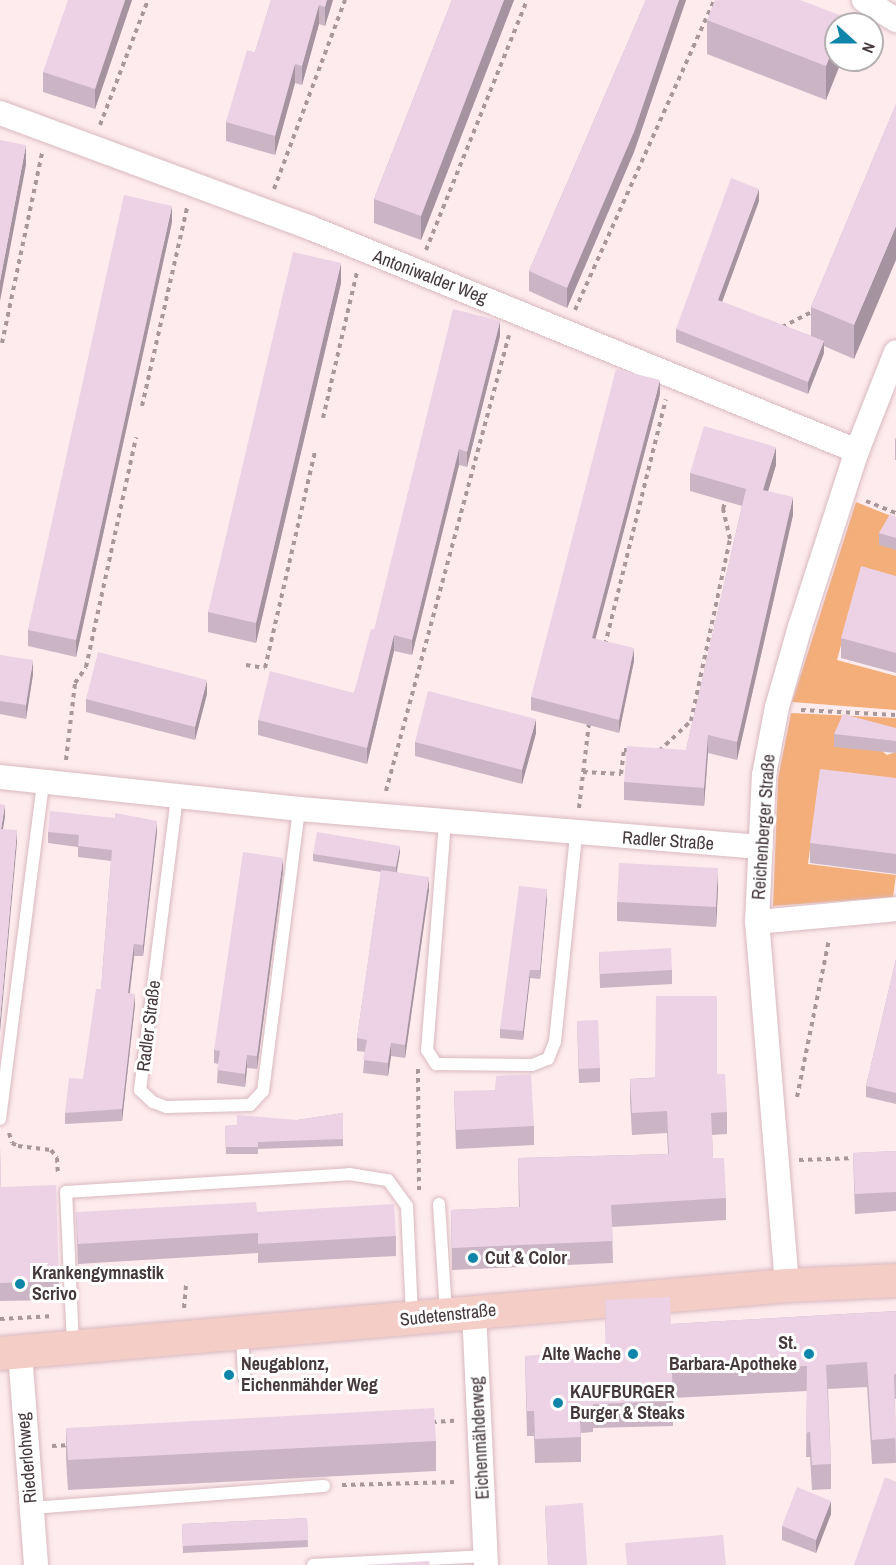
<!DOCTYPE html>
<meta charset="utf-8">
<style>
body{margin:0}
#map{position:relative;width:896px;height:1565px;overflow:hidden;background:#feebee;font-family:"Archivo Narrow",sans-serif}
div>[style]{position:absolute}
.green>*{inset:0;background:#f3ae79}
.path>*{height:4px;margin-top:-2px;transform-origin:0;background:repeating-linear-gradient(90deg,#a8989b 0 4.5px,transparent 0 9px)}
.roads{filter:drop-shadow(0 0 2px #d8b9bf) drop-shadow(0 0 2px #d8b9bf)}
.lane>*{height:12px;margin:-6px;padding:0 6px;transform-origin:6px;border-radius:6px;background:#fff}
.street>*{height:24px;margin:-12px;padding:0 12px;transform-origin:12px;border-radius:12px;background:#fff}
.secondary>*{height:33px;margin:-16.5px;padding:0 16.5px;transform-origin:16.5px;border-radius:16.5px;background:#f4cdc7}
.wall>*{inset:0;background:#cbb5c4}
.shaded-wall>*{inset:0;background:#a593a0}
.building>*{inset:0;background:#ecd2e4}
.dots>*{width:16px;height:16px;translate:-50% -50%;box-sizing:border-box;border:3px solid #fff;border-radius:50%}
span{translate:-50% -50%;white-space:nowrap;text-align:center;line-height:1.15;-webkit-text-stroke:6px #fff;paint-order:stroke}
.street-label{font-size:18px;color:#46393c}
.poi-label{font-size:18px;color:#46393c;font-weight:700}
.left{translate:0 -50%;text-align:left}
.right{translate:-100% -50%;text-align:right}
.north{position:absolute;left:824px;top:12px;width:60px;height:60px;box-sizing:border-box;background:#fff;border:2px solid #b5b0b1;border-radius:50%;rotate:111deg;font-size:16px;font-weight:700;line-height:24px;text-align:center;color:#46393c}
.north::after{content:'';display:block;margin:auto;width:21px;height:27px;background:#1085aa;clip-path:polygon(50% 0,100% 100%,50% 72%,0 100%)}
</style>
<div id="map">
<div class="green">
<div style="clip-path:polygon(856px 502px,896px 518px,896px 592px,858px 583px,837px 660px,896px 676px,896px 710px,792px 702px)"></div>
<div style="clip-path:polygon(791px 713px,896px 718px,896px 739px,882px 751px,887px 755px,896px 752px,896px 796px,818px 787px,808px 864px,896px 875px,893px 897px,773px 906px,778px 778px)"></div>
</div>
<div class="path">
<div style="left:100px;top:125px;width:134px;rotate:-69deg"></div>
<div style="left:274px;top:189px;width:202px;rotate:-69.4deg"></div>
<div style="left:426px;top:250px;width:270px;rotate:-68deg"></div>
<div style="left:575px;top:310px;width:340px;rotate:-65.8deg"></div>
<div style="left:782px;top:327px;width:37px;rotate:-27deg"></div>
<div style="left:2px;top:343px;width:194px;rotate:-78.1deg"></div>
<div style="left:142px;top:406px;width:203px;rotate:-77.2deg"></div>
<div style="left:323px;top:418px;width:150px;rotate:-76.9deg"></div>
<div style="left:866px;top:501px;width:32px;rotate:22deg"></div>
<div style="left:605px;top:645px;width:253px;rotate:-76.1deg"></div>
<div style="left:246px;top:665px;width:19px;rotate:9deg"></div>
<div style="left:265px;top:668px;width:223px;rotate:-77deg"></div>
<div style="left:801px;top:710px;width:95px;rotate:3deg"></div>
<div style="left:659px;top:751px;width:44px;rotate:-43.2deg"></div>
<div style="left:691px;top:721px;width:186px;rotate:-77.9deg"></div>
<div style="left:730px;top:539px;width:31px;rotate:-103deg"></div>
<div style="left:723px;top:509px;width:10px;rotate:-73deg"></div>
<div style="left:66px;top:760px;width:78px;rotate:-83.3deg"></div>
<div style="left:75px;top:683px;width:19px;rotate:-55deg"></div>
<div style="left:86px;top:667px;width:235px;rotate:-77.7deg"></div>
<div style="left:583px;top:772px;width:38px;rotate:3deg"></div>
<div style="left:621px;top:774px;width:24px;rotate:-83deg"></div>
<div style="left:624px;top:750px;width:6px"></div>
<div style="left:386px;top:791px;width:472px;rotate:-74.9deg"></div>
<div style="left:579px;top:808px;width:86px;rotate:-83.3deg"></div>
<div style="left:418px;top:1069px;width:121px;rotate:89.5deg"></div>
<div style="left:797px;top:1097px;width:160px;rotate:-78.5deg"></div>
<div style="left:9px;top:1133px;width:10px;rotate:73deg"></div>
<div style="left:12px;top:1143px;width:7px;rotate:27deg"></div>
<div style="left:18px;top:1146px;width:33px;rotate:7deg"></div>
<div style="left:51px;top:1150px;width:10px;rotate:53deg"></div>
<div style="left:57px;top:1158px;width:18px;rotate:87deg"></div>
<div style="left:799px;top:1160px;width:59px;rotate:-1.9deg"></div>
<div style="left:184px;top:1308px;width:23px;rotate:-85deg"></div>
<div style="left:0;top:1319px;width:54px;rotate:-3.2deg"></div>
<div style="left:432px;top:1422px;width:22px;rotate:-3deg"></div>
<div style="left:52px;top:1446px;width:19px;rotate:-3deg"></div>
<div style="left:342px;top:1485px;width:115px;rotate:-1.5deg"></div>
</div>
<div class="roads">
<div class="lane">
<div style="left:177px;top:797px;width:295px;rotate:97.2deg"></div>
<div style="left:140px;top:1090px;width:18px;rotate:43deg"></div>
<div style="left:153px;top:1102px;width:14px;rotate:21deg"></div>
<div style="left:166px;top:1107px;width:84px;rotate:-1.4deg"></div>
<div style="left:250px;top:1105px;width:19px;rotate:-47deg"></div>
<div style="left:263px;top:1091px;width:284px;rotate:-82.7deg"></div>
<div style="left:445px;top:822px;width:229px;rotate:94.5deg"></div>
<div style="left:427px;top:1050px;width:17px;rotate:57deg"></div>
<div style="left:436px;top:1064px;width:96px;rotate:0.6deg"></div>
<div style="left:532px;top:1065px;width:17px;rotate:-21deg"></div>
<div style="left:548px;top:1059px;width:18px;rotate:-68deg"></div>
<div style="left:555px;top:1042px;width:209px;rotate:-84.2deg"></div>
<div style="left:0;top:1119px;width:340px;rotate:-82.7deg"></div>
<div style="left:439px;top:1204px;width:109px;rotate:86.3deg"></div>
<div style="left:242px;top:1332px;width:45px;rotate:87.5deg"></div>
<div style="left:73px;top:1345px;width:153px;rotate:-92.6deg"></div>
<div style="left:66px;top:1192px;width:284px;rotate:-3.6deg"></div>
<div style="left:349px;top:1174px;width:39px;rotate:9deg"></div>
<div style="left:388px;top:1180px;width:32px;rotate:54deg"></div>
<div style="left:407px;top:1206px;width:110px;rotate:87.4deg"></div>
<div style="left:31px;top:1508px;width:294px;rotate:-4.3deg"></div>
<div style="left:313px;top:1565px;width:172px;rotate:-3deg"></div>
</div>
<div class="street">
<div style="left:864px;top:0;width:38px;rotate:32deg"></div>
<div style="left:0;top:113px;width:332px;rotate:20.3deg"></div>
<div style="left:311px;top:228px;width:590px;rotate:22.22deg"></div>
<div style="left:0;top:777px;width:301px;rotate:6.1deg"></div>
<div style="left:299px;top:809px;width:463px;rotate:4.7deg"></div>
<div style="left:757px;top:922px;width:140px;rotate:-5.3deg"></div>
<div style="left:787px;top:1285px;width:364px;rotate:-94.7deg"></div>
<div style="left:757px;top:922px;width:147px;rotate:-87.3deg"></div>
<div style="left:764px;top:775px;width:69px;rotate:-79.2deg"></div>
<div style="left:777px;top:707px;width:83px;rotate:-74deg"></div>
<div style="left:800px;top:627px;width:185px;rotate:-72.1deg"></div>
<div style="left:857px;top:451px;width:106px;rotate:-68.5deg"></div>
<div style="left:474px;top:1311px;width:254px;rotate:87.3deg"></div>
<div style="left:20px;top:1352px;width:214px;rotate:85.7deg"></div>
</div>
<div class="secondary">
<div style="left:0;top:1353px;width:790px;rotate:-4.94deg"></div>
<div style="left:787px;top:1285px;width:109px;rotate:-2.6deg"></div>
</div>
</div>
<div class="wall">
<div style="clip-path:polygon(132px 0,95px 109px,43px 92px,43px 72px)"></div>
<div style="clip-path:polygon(271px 0,333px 0,325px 26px,319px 24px,302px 85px,295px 83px,275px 155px,226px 141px,226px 122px,255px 52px)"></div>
<div style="clip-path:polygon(452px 0,514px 0,421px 240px,374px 223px,374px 199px)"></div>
<div style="clip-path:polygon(646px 0,686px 0,634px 152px,567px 308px,529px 291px,529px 271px)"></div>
<div style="clip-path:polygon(707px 20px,845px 24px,826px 100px,707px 54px)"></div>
<div style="clip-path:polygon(896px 104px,854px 359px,824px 346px,824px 353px,808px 394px,676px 342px,676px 329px,759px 201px,722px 302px,811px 336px,811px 307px)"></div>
<div style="clip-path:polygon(172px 222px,76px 657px,28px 646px,28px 630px)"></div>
<div style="clip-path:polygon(341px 283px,256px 643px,208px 632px,208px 612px)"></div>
<div style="clip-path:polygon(500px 336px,467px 467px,459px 465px,412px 655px,394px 651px,367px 764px,258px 735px,258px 720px,354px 693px,374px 630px)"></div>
<div style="clip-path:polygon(660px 394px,595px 639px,634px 661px,619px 733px,531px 710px,531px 697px)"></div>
<div style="clip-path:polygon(896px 437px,896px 460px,895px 460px,895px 440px)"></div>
<div style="clip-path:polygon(776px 465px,768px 491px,793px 515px,737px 760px,708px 753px,704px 806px,624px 800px,624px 782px,686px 750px,742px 506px,690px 491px,690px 473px)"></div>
<div style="clip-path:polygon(896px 517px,896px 550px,879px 545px,879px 533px)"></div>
<div style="clip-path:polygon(896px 576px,896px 673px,841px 658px,841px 638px)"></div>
<div style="clip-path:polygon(0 655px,33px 674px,26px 719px,0 714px)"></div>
<div style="clip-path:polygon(207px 694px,195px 740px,86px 712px,86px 699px)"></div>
<div style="clip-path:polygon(896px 728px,896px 753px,834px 747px,834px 734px)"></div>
<div style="clip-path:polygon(536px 733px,522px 784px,415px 756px,415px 742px)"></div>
<div style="clip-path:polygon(896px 778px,896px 874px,810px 863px,810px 843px)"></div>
<div style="clip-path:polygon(48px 832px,157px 832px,143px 956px,134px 956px,130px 993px,135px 1005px,122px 1121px,65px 1124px,65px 1113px,83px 1079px,101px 989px,111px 861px,78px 857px,78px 847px,48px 843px)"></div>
<div style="clip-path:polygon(400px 852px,397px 872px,429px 890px,405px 1058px,391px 1056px,388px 1076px,363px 1073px,365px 1052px,357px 1051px,357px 1038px,381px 872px,313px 861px,313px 854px)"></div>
<div style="clip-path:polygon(283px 871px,257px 1069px,247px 1068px,245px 1087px,217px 1083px,218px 1064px,214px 1063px,214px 1050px)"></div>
<div style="clip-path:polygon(718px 888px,716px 927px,617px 921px,617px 902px)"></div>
<div style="clip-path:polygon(547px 898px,540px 979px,530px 978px,523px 1040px,500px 1038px,500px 1029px)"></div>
<div style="clip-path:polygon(599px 952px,672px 970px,672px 984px,600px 988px)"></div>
<div style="clip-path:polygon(896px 959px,896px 1104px,866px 1097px,866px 1086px)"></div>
<div style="clip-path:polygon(577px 1021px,600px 1068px,600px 1082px,579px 1083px)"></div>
<div style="clip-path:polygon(717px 1074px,727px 1112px,727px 1134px,712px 1135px,713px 1158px,726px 1198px,726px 1220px,612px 1227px,613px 1263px,452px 1270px,451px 1210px,519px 1207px,518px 1158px,668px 1154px,667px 1133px,632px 1135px,630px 1101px,630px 1079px)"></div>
<div style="clip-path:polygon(454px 1091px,534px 1126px,534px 1145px,456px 1149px)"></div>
<div style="clip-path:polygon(343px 1113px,343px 1146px,258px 1149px,258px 1154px,226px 1154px,225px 1126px,297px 1120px)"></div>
<div style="clip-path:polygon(0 1147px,1px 1187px,59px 1281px,59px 1300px,0 1301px)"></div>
<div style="clip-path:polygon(896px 1151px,896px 1211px,855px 1214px,853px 1153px)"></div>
<div style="clip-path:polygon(76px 1212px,257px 1212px,396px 1236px,396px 1256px,258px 1263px,258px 1253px,78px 1264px)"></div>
<div style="clip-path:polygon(605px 1300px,671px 1324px,896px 1311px,896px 1399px,895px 1399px,896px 1463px,872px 1464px,867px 1387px,828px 1389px,831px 1464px,831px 1489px,812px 1490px,810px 1457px,806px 1457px,807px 1391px,673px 1398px,673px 1426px,593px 1428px,593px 1432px,581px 1433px,581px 1462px,535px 1463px,534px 1436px,527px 1436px,525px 1356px,606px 1353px)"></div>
<div style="clip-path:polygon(66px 1428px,436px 1441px,436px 1471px,68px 1490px,66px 1458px)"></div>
<div style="clip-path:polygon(545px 1506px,587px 1565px,548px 1565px)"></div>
<div style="clip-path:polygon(831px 1514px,816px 1553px,782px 1540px,782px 1526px)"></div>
<div style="clip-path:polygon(307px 1518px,308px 1547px,183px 1553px,182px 1524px)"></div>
</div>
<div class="shaded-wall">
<div style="clip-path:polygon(125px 0,132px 0,95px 109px,95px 89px)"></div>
<div style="clip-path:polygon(327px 0,333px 0,325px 26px,325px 7px)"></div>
<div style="clip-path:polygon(504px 0,514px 0,421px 240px,421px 216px)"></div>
<div style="clip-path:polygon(679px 0,686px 0,634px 152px,567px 308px,567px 288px)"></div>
<div style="clip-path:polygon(319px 5px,319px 24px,302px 85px,302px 66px)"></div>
<div style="clip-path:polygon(836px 41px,836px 60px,842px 60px,826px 100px,826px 66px)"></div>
<div style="clip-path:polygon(295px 64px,295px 83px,275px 155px,275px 136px)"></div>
<div style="clip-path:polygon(26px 145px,26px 165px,0 301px,0 281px)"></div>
<div style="clip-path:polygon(759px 189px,759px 201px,718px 313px,718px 300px)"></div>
<div style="clip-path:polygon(172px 206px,172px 222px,76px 657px,76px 640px)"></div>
<div style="clip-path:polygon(896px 226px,896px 260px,854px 359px,854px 325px)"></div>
<div style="clip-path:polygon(341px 263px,341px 283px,256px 643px,256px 623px)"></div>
<div style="clip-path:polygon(500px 321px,500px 336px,467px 467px,467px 452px)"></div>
<div style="clip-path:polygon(824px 341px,824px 353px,808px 394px,808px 382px)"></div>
<div style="clip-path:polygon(660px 380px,660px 394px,592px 652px,592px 638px)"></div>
<div style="clip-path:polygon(776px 447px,776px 465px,763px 508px,763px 490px)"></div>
<div style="clip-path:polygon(459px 449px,459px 465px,412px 655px,412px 640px)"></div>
<div style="clip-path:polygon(793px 497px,793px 515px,737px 760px,737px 742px)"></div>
<div style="clip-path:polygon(394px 635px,394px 651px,367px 764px,367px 748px)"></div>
<div style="clip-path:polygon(634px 648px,634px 661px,619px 733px,619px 720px)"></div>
<div style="clip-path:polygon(33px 660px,33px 674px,26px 719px,26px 705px)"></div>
<div style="clip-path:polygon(207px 680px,207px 694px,195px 740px,195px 727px)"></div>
<div style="clip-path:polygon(536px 719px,536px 733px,522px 784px,522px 770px)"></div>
<div style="clip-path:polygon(708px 735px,708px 753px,704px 806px,704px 788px)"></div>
<div style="clip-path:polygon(5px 805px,5px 817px,1px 841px,1px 829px)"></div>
<div style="clip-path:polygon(157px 821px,157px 832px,143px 956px,143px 945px)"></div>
<div style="clip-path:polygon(17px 830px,17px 842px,0 1032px,0 1020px)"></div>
<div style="clip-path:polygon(400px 846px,400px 852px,396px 874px,396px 867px)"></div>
<div style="clip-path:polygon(283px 858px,283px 871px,257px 1069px,257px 1056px)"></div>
<div style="clip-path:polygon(718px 868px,718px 888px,716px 927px,716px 907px)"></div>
<div style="clip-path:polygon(429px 877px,429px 890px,405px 1058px,405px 1045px)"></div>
<div style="clip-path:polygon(547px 889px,547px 898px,540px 979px,540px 970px)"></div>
<div style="clip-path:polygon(134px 944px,134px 956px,128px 1004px,128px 993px)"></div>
<div style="clip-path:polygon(530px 970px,530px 978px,523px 1040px,523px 1031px)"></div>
<div style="clip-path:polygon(135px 994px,135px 1005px,122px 1121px,122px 1109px)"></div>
<div style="clip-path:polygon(391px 1043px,391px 1056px,388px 1076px,388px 1063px)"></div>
<div style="clip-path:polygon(247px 1055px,247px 1068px,245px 1087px,245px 1074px)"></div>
<div style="clip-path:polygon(831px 1501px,831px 1514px,816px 1553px,816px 1540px)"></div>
</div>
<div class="building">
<div style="clip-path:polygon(68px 0,125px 0,95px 89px,43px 72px)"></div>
<div style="clip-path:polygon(271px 0,327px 0,325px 7px,319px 5px,302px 66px,295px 64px,275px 136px,226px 122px,247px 50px,255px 52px)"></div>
<div style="clip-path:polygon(452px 0,504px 0,421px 216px,374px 199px)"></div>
<div style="clip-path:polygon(646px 0,679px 0,634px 132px,567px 288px,529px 271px)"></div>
<div style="clip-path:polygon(715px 0,800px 0,845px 17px,842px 24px,836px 24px,836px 41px,826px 66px,707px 20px)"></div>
<div style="clip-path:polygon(896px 104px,896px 226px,854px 325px,811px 307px)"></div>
<div style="clip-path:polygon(0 140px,26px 145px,0 281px)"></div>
<div style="clip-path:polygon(731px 178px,759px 189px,718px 300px,824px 341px,808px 382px,676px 329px)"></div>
<div style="clip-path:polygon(124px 195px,172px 206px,76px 640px,28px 630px)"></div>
<div style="clip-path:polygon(293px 252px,341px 263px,256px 623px,208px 612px)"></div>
<div style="clip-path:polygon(453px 309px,500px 321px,467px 452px,459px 449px,412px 640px,394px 635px,367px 748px,258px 720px,270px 671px,354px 693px,371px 629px,374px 630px)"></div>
<div style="clip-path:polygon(616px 369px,660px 380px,592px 638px,634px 648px,619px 720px,531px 697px)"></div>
<div style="clip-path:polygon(704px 426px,776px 447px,763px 490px,793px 497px,737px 742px,708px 735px,704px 788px,624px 782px,627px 746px,686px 750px,746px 489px,690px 473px)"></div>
<div style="clip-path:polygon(890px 514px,896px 517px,896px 538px,879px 533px)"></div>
<div style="clip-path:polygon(861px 566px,896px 576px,896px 653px,841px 638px)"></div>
<div style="clip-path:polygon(98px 652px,207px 680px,195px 727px,86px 699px)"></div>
<div style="clip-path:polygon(0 655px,33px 660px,26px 705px,0 701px)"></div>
<div style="clip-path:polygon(428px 691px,536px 719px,522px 770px,415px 742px)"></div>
<div style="clip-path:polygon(843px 714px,896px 728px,896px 741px,834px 734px)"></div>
<div style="clip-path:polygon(820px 769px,896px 778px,896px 854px,810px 843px)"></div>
<div style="clip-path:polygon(0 804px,5px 805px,1px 829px,17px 830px,0 1020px)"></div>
<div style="clip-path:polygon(50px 811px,115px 818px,115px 813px,157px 821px,143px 945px,134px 944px,128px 993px,135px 994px,122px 1109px,65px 1113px,69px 1078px,83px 1079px,96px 989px,101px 989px,112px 850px,78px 846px,79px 835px,48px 832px)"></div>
<div style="clip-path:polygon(317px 832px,400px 846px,396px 867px,313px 854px)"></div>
<div style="clip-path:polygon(243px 852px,283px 858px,257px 1056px,247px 1055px,245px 1074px,217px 1070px,220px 1051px,214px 1050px)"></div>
<div style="clip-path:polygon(619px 863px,718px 868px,716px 907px,617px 902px)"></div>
<div style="clip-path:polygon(381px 870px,429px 877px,405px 1045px,391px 1043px,388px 1063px,363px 1060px,367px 1040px,357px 1038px)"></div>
<div style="clip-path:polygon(519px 886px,547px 889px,540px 970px,530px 970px,523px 1031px,500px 1029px)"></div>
<div style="clip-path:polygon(671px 948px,672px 970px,600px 974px,599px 952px)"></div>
<div style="clip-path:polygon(896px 959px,896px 1093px,866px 1086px)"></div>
<div style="clip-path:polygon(656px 996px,717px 996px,717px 1074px,725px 1074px,727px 1112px,711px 1113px,712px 1134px,713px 1158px,724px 1158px,726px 1198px,611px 1205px,613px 1241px,452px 1248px,451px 1210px,520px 1207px,518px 1158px,669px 1154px,667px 1111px,632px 1113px,630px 1079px,655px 1078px)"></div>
<div style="clip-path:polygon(598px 1020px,600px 1068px,579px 1069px,577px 1021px)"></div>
<div style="clip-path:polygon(531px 1074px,534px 1126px,456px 1130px,454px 1091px,495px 1090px,496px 1076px)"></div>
<div style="clip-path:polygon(343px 1113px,343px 1139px,258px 1142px,258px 1147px,226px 1147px,225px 1126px,237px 1125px,237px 1115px,297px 1120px)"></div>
<div style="clip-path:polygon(0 1147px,1px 1187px,56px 1185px,59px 1281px,0 1283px)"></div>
<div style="clip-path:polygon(896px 1151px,896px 1192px,855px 1194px,853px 1153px)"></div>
<div style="clip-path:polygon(256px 1202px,257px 1212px,394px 1204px,396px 1236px,258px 1244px,258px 1233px,78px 1244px,76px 1212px)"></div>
<div style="clip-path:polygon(670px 1297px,671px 1324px,896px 1311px,896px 1374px,894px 1375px,896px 1438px,872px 1440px,867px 1362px,826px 1365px,831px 1464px,812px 1465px,810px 1432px,806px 1433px,807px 1366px,672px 1373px,673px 1401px,593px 1404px,593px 1407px,579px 1408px,581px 1437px,535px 1439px,534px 1411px,527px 1411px,525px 1356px,606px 1353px,605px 1300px)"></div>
<div style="clip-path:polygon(434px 1408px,436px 1441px,68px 1460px,66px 1428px)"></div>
<div style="clip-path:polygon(885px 1477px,896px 1482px,896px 1565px,854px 1565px)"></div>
<div style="clip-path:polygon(797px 1487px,831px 1501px,816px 1540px,782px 1526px)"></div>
<div style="clip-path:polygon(583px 1503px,587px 1565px,548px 1565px,545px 1506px)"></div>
<div style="clip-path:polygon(307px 1518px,308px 1540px,183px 1546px,182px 1524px)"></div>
<div style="clip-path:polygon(723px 1535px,726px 1565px,627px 1565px,625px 1543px)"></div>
<div style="clip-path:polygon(429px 1561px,430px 1565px,363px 1565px)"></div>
</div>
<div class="dots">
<div style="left:473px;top:1258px;background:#1085aa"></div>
<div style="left:20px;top:1284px;background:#1085aa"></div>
<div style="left:633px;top:1354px;background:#1085aa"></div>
<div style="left:809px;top:1354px;background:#1085aa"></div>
<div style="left:229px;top:1375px;background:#1085aa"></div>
<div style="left:558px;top:1403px;background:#1085aa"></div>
</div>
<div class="street-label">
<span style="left:430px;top:277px;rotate:21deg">Antoniwalder Weg</span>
<span style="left:764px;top:827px;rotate:-86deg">Reichenberger Straße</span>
<span style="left:668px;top:841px;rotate:4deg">Radler Straße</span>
<span style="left:149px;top:1026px;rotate:-83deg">Radler Straße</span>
<span style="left:448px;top:1315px;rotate:-6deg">Sudetenstraße</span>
<span style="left:480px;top:1438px;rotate:-93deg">Eichenmähderweg</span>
<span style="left:27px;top:1458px;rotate:-95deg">Riederlohweg</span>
</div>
<div class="poi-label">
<span class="left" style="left:485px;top:1258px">Cut &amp; Color</span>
<span class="left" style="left:32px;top:1284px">Krankengymnastik<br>Scrivo</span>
<span class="right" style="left:797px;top:1354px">St.<br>Barbara-Apotheke</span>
<span class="right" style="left:621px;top:1354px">Alte Wache</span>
<span class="left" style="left:241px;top:1375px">Neugablonz,<br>Eichenmähder Weg</span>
<span class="left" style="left:570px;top:1403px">KAUFBURGER<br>Burger &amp; Steaks</span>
</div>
<div class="north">N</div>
</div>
